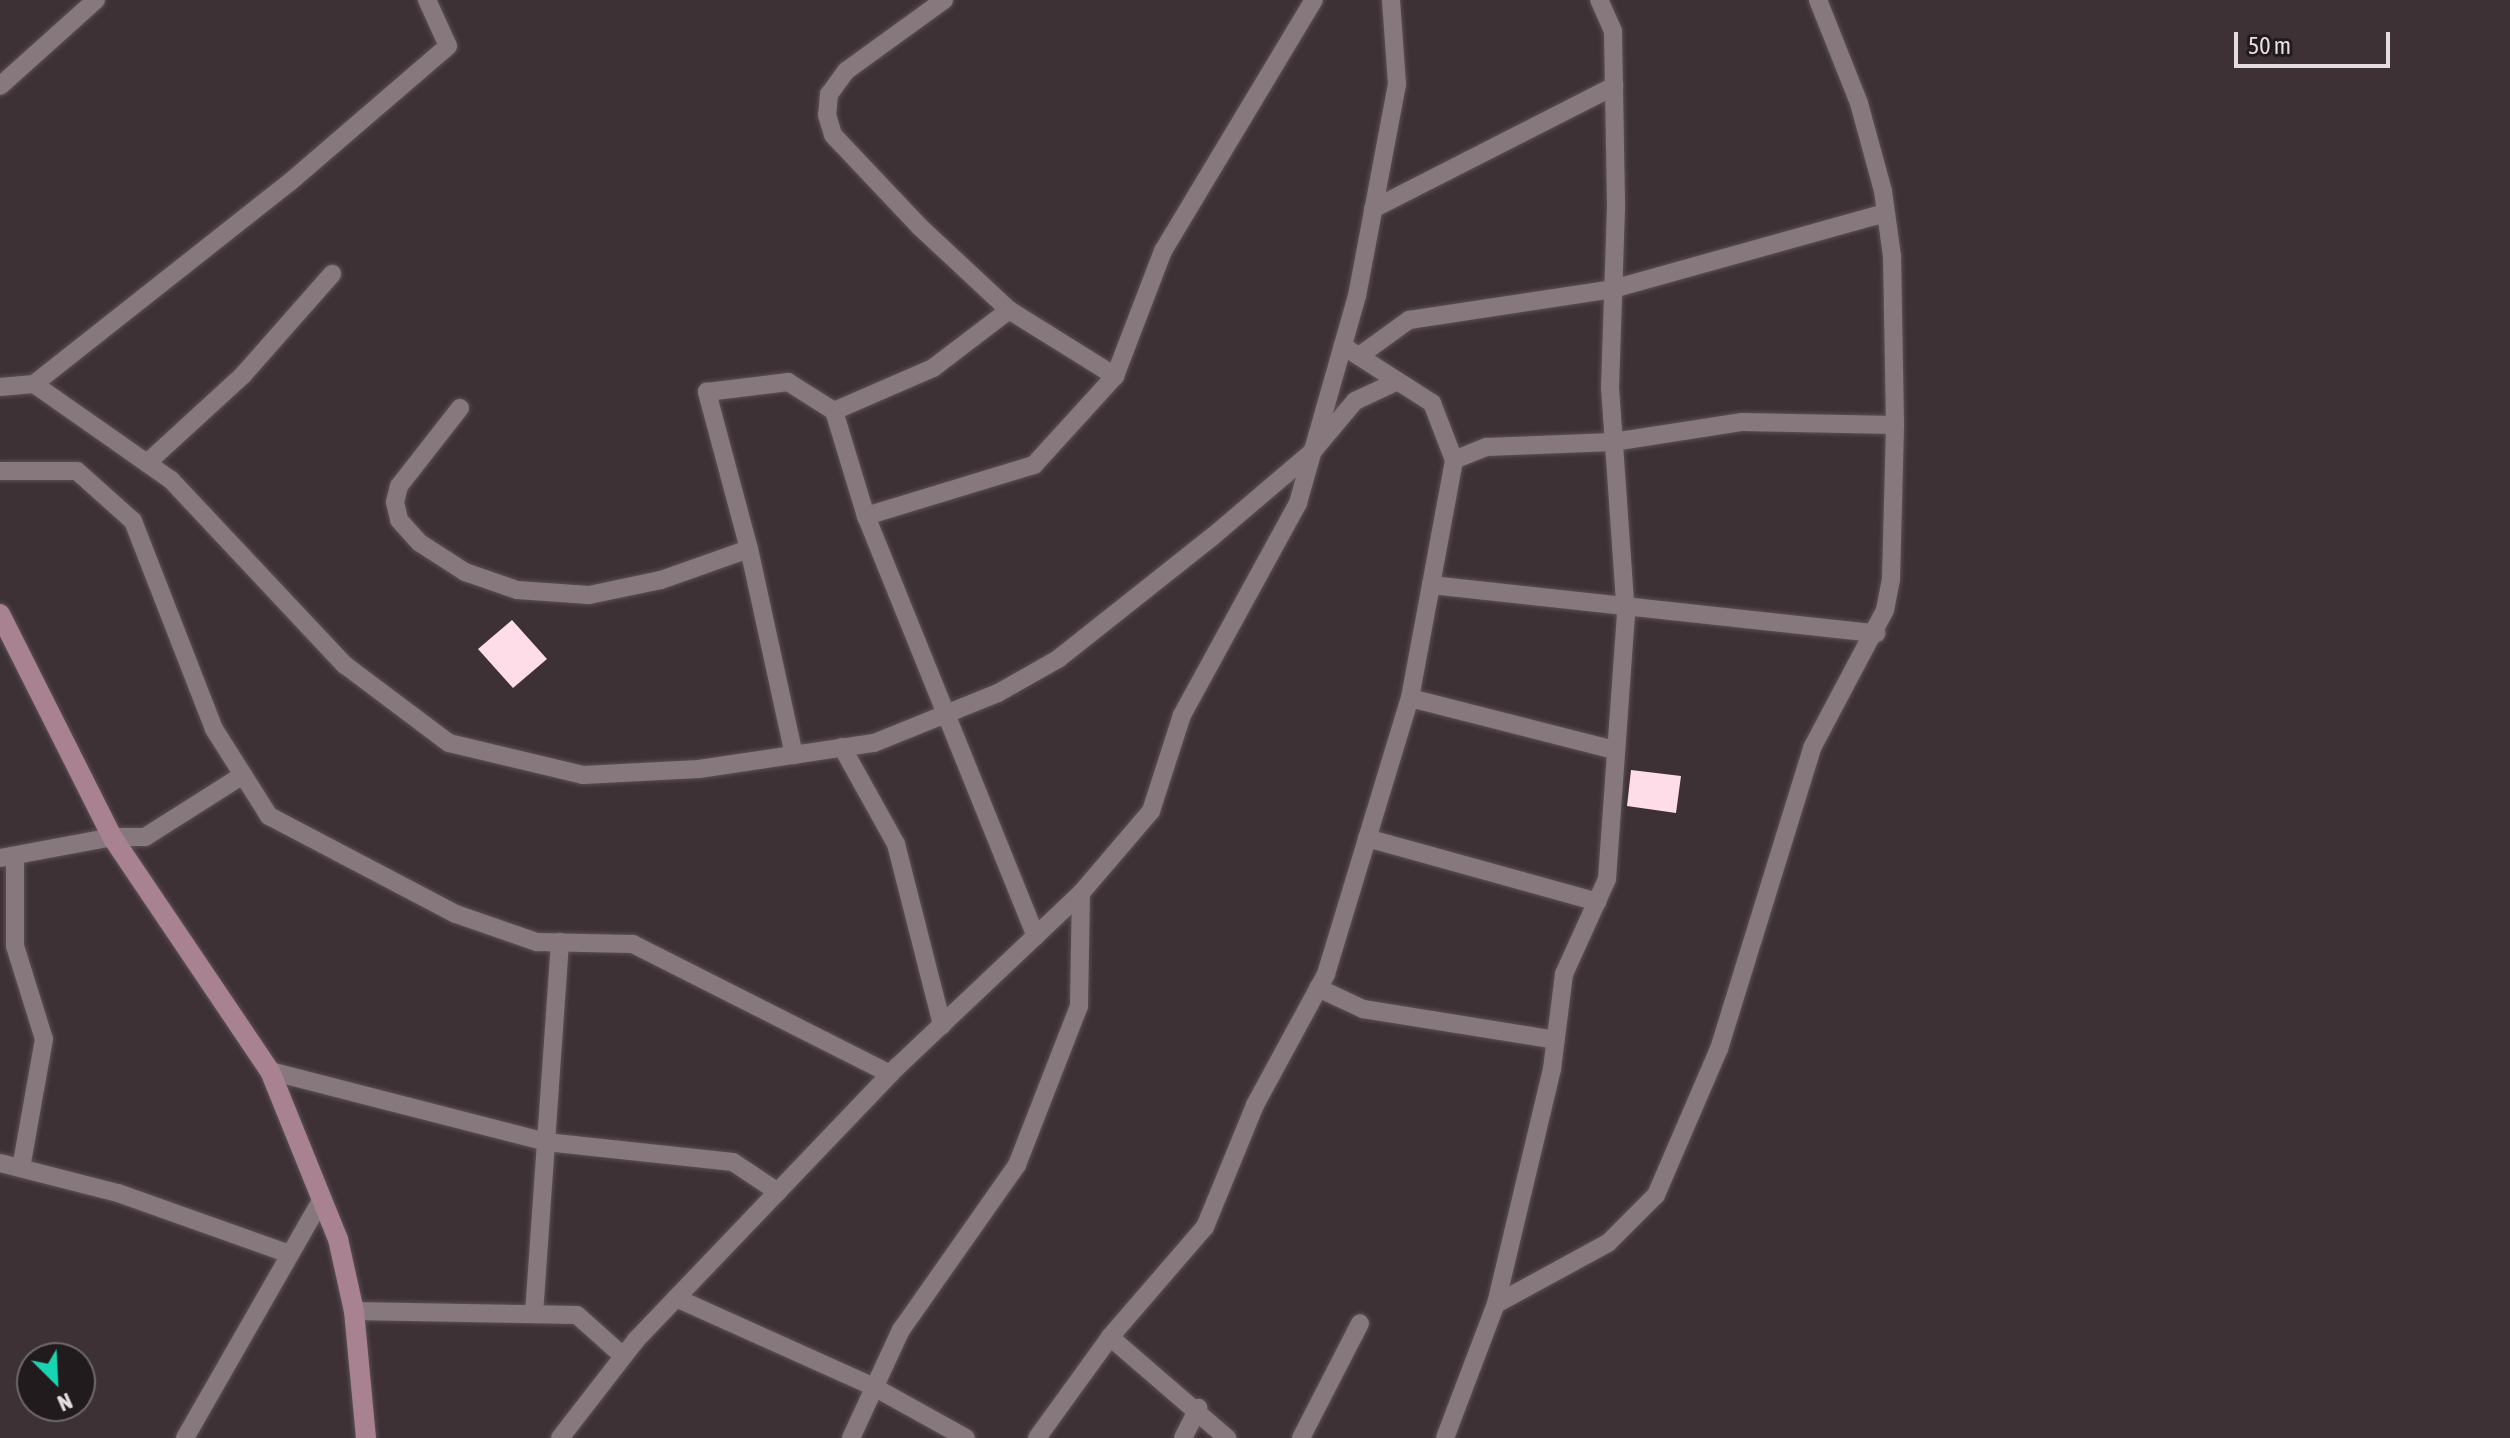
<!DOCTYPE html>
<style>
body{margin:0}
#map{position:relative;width:2510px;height:1438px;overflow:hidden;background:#3e3136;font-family:"Asap Condensed",sans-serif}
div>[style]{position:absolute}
.building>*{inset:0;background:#fedde8}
.roads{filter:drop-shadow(0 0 2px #5a5054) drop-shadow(0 0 2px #5a5054)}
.street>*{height:18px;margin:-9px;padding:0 9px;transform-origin:9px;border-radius:9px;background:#87787d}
.secondary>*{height:20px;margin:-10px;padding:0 10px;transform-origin:10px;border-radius:10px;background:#a88290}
span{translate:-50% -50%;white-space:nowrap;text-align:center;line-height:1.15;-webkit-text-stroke:8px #211b1d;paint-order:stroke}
.north{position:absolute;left:16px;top:1342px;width:80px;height:80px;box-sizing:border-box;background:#211b1d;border:2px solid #6f696b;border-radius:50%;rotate:156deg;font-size:22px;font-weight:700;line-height:32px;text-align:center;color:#e5dde0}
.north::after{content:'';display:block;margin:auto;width:28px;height:36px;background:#17d5b2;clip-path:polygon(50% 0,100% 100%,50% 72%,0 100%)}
.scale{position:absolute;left:2234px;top:32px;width:156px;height:36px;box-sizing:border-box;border:4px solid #e5dde0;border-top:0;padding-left:10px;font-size:24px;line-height:28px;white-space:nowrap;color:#e5dde0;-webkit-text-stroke:6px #211b1d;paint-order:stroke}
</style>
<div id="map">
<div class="building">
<div style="clip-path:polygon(512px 620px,547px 659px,513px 688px,478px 649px)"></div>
<div style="clip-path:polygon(1631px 770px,1681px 776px,1676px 813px,1627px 806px)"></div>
</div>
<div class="roads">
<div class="street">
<div style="left:944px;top:0;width:121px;rotate:144.1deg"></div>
<div style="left:846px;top:71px;width:29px;rotate:126deg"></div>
<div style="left:829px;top:94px;width:21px;rotate:95deg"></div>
<div style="left:827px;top:115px;width:21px;rotate:73deg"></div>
<div style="left:833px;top:135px;width:127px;rotate:46.6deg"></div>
<div style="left:920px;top:227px;width:122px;rotate:43deg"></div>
<div style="left:1009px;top:310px;width:125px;rotate:31.9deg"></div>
<div style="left:0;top:86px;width:129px;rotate:-41.9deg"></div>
<div style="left:1373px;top:209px;width:271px;rotate:-27deg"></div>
<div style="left:1359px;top:356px;width:62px;rotate:-35.8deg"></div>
<div style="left:1409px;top:320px;width:206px;rotate:-8.6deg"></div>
<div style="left:1613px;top:289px;width:283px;rotate:-15.6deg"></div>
<div style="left:34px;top:384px;width:326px;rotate:-38.3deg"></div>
<div style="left:290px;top:182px;width:208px;rotate:-40.7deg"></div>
<div style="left:448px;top:46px;width:51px;rotate:-114.5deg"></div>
<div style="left:0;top:387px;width:34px;rotate:-5deg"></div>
<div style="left:34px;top:384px;width:167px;rotate:35deg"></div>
<div style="left:171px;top:480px;width:254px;rotate:46.8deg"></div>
<div style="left:345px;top:665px;width:130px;rotate:36.9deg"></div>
<div style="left:449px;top:743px;width:138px;rotate:13.4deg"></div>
<div style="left:583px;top:775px;width:116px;rotate:-3deg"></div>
<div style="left:699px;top:769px;width:177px;rotate:-8.5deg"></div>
<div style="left:874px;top:743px;width:134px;rotate:-22deg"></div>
<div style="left:998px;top:693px;width:69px;rotate:-29.5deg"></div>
<div style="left:1058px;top:659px;width:196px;rotate:-38.4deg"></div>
<div style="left:1212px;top:537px;width:133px;rotate:-40.4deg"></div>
<div style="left:1313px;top:451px;width:65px;rotate:-50deg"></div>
<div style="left:1355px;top:401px;width:47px;rotate:-24.9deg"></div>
<div style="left:460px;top:408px;width:99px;rotate:128deg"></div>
<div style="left:399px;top:486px;width:16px;rotate:104deg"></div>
<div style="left:395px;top:502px;width:18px;rotate:77deg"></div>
<div style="left:399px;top:520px;width:31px;rotate:48deg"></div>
<div style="left:420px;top:543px;width:54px;rotate:32.8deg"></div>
<div style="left:465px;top:572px;width:55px;rotate:19.1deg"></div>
<div style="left:517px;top:590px;width:72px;rotate:4deg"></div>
<div style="left:589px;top:595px;width:74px;rotate:-11.8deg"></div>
<div style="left:661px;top:580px;width:93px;rotate:-19.4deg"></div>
<div style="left:834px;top:411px;width:108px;rotate:-23.5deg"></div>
<div style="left:933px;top:368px;width:96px;rotate:-37.3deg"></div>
<div style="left:1454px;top:460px;width:35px;rotate:-22deg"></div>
<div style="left:1487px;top:447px;width:126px;rotate:-2.3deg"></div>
<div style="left:1613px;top:442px;width:131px;rotate:-8.8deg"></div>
<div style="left:1742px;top:422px;width:153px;rotate:1.1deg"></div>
<div style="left:147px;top:463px;width:130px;rotate:-42.5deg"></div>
<div style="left:243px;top:375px;width:135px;rotate:-48.6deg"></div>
<div style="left:0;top:471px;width:77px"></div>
<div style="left:77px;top:471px;width:75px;rotate:41.8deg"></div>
<div style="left:133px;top:521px;width:223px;rotate:68.7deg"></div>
<div style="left:214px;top:729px;width:103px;rotate:57.7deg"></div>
<div style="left:269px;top:816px;width:211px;rotate:27.7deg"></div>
<div style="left:456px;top:914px;width:86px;rotate:19.1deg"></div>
<div style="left:537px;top:942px;width:96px;rotate:1.2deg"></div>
<div style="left:633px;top:944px;width:288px;rotate:26.8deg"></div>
<div style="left:866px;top:516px;width:176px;rotate:-16.9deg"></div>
<div style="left:1034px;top:465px;width:120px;rotate:-47.7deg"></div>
<div style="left:1115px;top:376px;width:134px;rotate:-69deg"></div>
<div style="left:1163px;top:251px;width:293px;rotate:-59deg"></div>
<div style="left:1431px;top:585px;width:448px;rotate:6.2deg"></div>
<div style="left:1410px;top:698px;width:211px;rotate:14.3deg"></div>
<div style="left:842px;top:747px;width:111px;rotate:60.9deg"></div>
<div style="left:896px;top:844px;width:187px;rotate:75.7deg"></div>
<div style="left:794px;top:755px;width:211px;rotate:-102.3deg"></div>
<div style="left:749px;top:549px;width:163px;rotate:-105deg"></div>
<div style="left:707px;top:392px;width:82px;rotate:-7deg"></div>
<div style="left:788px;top:382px;width:54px;rotate:32.2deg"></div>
<div style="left:834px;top:411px;width:110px;rotate:73.1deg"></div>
<div style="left:866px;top:516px;width:453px;rotate:68deg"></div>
<div style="left:1367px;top:838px;width:239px;rotate:15.5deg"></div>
<div style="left:15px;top:857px;width:89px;rotate:90deg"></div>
<div style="left:15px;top:946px;width:97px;rotate:72.7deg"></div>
<div style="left:44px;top:1039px;width:131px;rotate:100.1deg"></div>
<div style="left:0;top:858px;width:114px;rotate:-10.6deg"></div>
<div style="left:112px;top:837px;width:33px"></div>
<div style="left:145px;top:837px;width:116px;rotate:-32.3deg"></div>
<div style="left:1318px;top:988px;width:50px;rotate:25deg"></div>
<div style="left:1363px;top:1009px;width:195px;rotate:9.1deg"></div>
<div style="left:270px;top:1071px;width:285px;rotate:14.4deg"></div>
<div style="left:546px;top:1142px;width:188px;rotate:6.1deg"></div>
<div style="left:733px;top:1162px;width:54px;rotate:33.7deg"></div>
<div style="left:0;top:1163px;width:122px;rotate:14.3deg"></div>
<div style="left:118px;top:1193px;width:182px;rotate:19.6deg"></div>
<div style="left:676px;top:1298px;width:217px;rotate:24.2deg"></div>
<div style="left:874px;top:1387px;width:105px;rotate:29deg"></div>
<div style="left:1496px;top:1304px;width:242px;rotate:-76.6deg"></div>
<div style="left:1552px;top:1069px;width:96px;rotate:-82.8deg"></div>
<div style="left:1564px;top:974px;width:104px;rotate:-65.6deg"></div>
<div style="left:1607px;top:879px;width:264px;rotate:-85.9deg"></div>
<div style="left:1626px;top:616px;width:229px;rotate:-94deg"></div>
<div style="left:1610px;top:388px;width:184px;rotate:-88.1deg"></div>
<div style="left:1616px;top:204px;width:173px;rotate:-91deg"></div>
<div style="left:1613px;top:31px;width:34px;rotate:-114deg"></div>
<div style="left:354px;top:1311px;width:223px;rotate:1deg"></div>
<div style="left:577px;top:1315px;width:62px;rotate:41.7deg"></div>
<div style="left:534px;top:1314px;width:373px;rotate:-86deg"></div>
<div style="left:1110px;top:1337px;width:155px;rotate:40.8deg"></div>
<div style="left:185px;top:1438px;width:275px;rotate:-60.2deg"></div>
<div style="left:560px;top:1438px;width:124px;rotate:-52.2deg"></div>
<div style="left:636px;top:1340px;width:378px;rotate:-46.3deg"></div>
<div style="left:897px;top:1067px;width:253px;rotate:-43.4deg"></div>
<div style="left:1081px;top:893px;width:108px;rotate:-49.5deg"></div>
<div style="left:1151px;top:811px;width:101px;rotate:-72.1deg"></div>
<div style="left:1182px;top:715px;width:242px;rotate:-61.3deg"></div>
<div style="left:1298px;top:503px;width:215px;rotate:-74.1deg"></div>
<div style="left:1357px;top:296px;width:216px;rotate:-79.3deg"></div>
<div style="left:1397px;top:84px;width:84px;rotate:-94.1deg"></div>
<div style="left:851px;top:1438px;width:119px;rotate:-65.2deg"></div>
<div style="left:901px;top:1330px;width:202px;rotate:-54.9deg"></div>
<div style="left:1017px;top:1165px;width:171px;rotate:-68.7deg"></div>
<div style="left:1079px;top:1006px;width:113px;rotate:-89deg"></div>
<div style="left:1037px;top:1438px;width:125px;rotate:-54.1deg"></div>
<div style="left:1110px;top:1337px;width:145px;rotate:-49.2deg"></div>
<div style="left:1205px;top:1227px;width:132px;rotate:-67.7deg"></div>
<div style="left:1255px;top:1105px;width:149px;rotate:-61.5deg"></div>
<div style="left:1326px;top:974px;width:288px;rotate:-73.1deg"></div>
<div style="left:1410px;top:698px;width:242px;rotate:-79.5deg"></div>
<div style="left:1454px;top:460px;width:61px;rotate:-111.1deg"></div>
<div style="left:1432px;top:403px;width:106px;rotate:-147.4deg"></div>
<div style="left:1183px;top:1438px;width:34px;rotate:-63deg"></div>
<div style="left:1301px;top:1438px;width:129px;rotate:-62.8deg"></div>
<div style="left:1445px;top:1438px;width:143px;rotate:-69.2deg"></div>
<div style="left:1496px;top:1304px;width:128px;rotate:-28.6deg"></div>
<div style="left:1608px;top:1243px;width:68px;rotate:-45deg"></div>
<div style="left:1656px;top:1195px;width:159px;rotate:-66.7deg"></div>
<div style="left:1719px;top:1049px;width:315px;rotate:-72.8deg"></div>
<div style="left:1812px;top:748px;width:156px;rotate:-62.1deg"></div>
<div style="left:1885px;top:610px;width:32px;rotate:-79deg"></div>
<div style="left:1891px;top:579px;width:154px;rotate:-88.5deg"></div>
<div style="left:1895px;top:425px;width:169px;rotate:-91deg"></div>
<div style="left:1892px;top:256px;width:66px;rotate:-97.9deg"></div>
<div style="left:1883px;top:191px;width:91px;rotate:-105.3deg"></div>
<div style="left:1859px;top:103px;width:111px;rotate:-111.7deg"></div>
</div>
<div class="secondary">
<div style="left:0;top:614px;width:250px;rotate:63.3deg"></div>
<div style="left:112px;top:837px;width:282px;rotate:56deg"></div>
<div style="left:270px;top:1071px;width:181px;rotate:68deg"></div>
<div style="left:338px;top:1239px;width:74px;rotate:77.5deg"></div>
<div style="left:354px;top:1311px;width:128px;rotate:84.6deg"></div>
</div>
</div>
<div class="north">N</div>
<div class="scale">50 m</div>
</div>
